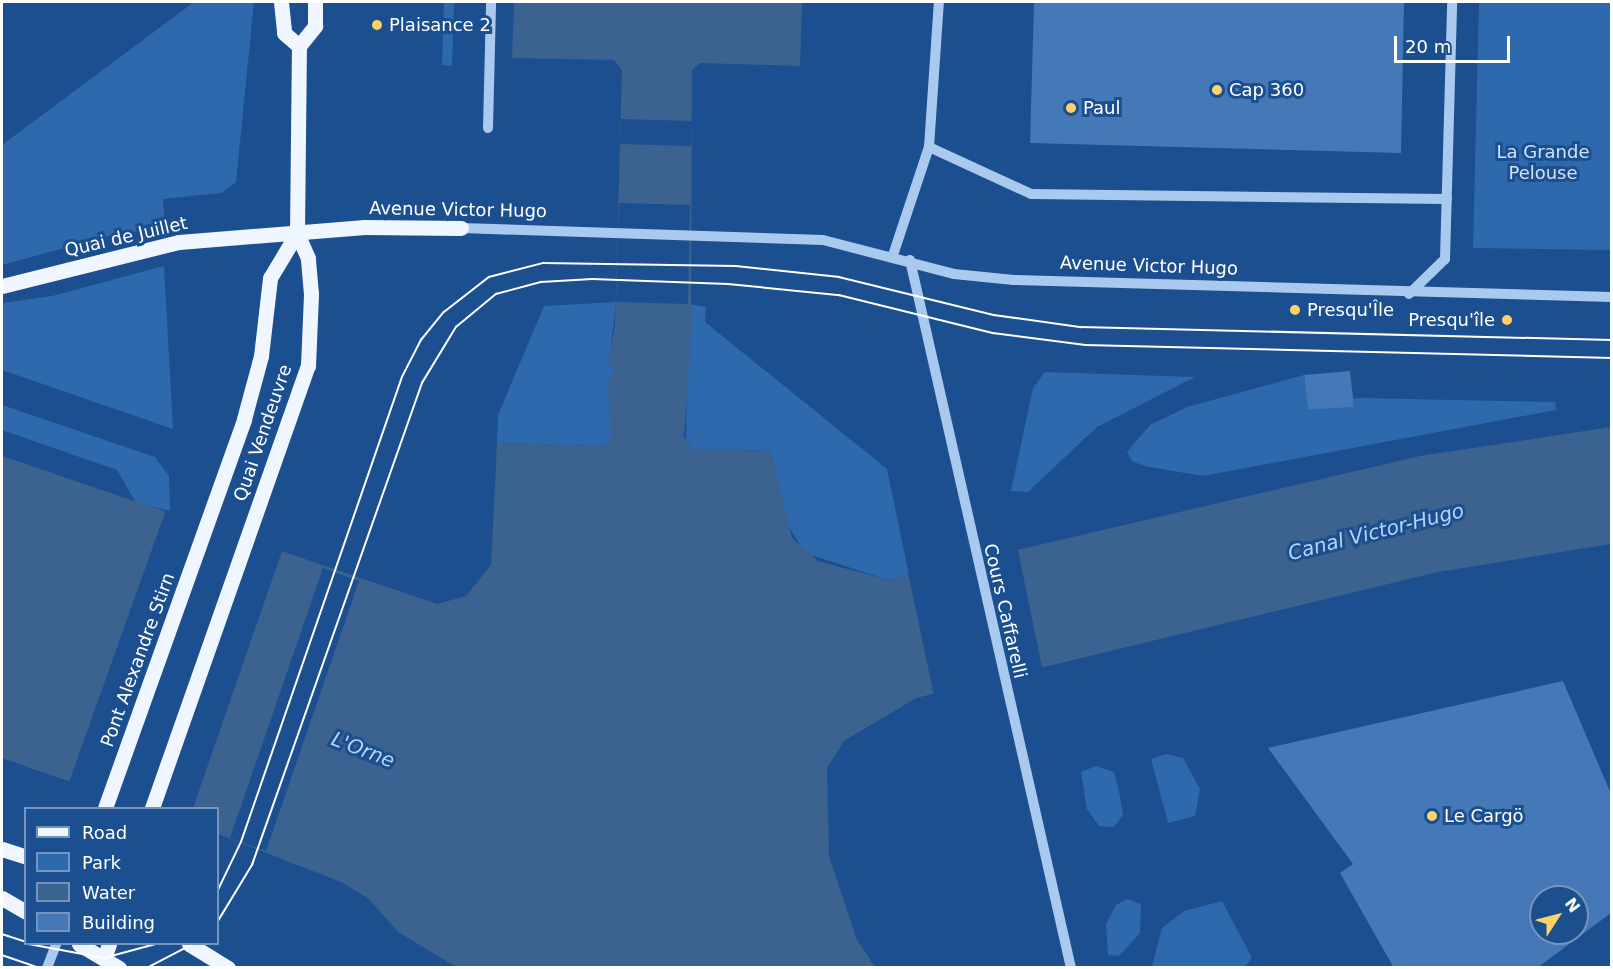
<!DOCTYPE html>
<meta charset="utf-8">
<style>
body{margin:0}
#map{position:relative;width:1613px;height:969px;overflow:hidden;background:#1b4f8f;font-family:"DejaVu Sans",sans-serif}
div>[style]{position:absolute}
.green>*{inset:0;background:#2e69ad}
.water>*{inset:0;background:#3c6290}
.pier>*{inset:0;background:#1b4f8f}
.building>*{inset:0;background:#4478b7}
.minor>*{height:10px;margin:-5px;padding:0 5px;transform-origin:5px;border-radius:5px;background:#a9c9ee}
.major>*{height:15px;margin:-7.5px;padding:0 7.5px;transform-origin:7.5px;border-radius:7.5px;background:#f0f6ff}
.tram>*{height:1.5px;margin:-0.75px;padding:0 0.75px;transform-origin:0.75px;border-radius:0.75px;background:#fff}
.dots>*{width:16px;height:16px;translate:-50% -50%;box-sizing:border-box;border:3px solid #1b4f8f;border-radius:50%}
span{translate:-50% -50%;white-space:nowrap;text-align:center;line-height:1.15;-webkit-text-stroke:6px #1b4f8f;paint-order:stroke}
.poi-label{font-size:18px;color:#fff}
.left{translate:0 -50%;text-align:left}
.right{translate:-100% -50%;text-align:right}
.park-label{font-size:18px;color:#cfe3fa}
.street-label{font-size:18px;color:#fff}
.water-label{font-size:20px;color:#b5d3f5;font-style:italic}
.frame{position:absolute;inset:0;border:3px solid #fff;pointer-events:none}
.legend{position:absolute;left:24px;top:807px;width:195px;height:138px;box-sizing:border-box;background:#1b4f8f;border:2px solid #7695bc;margin:0;padding:8px 10px;list-style:none;font-size:18px;color:#fff}
.legend li{display:flex;align-items:center;gap:12px;height:30px}
.legend b{width:30px;border:2px solid #7695bc}
.north{position:absolute;left:1529px;top:885px;width:60px;height:60px;box-sizing:border-box;background:#1b4f8f;border:2px solid #7695bc;border-radius:50%;rotate:54deg;font-size:16px;font-weight:700;line-height:24px;text-align:center;color:#fff}
.north::after{content:'';display:block;margin:auto;width:21px;height:27px;background:#ffd166;clip-path:polygon(50% 0,100% 100%,50% 72%,0 100%)}
.scale{position:absolute;left:1394px;top:36px;width:116px;height:27px;box-sizing:border-box;border:3px solid #fff;border-top:0;padding-left:8px;font-size:18px;line-height:21px;white-space:nowrap;color:#fff;-webkit-text-stroke:4px #1b4f8f;paint-order:stroke}
</style>
<div id="map">
<div class="green">
<div style="clip-path:polygon(194px 2px,254px 2px,236px 182px,221px 193px,163px 199px,165px 227px,108px 236px,2px 265px,2px 145px)"></div>
<div style="clip-path:polygon(444px 2px,454px 2px,452px 66px,442px 65px)"></div>
<div style="clip-path:polygon(1479px 2px,1611px 2px,1611px 250px,1473px 248px)"></div>
<div style="clip-path:polygon(164px 266px,173px 429px,2px 370px,2px 303px,52px 296px)"></div>
<div style="clip-path:polygon(616px 302px,609px 363px,614px 370px,611px 441px,599px 446px,497px 443px,498px 415px,544px 306px)"></div>
<div style="clip-path:polygon(688px 304px,706px 307px,705px 322px,887px 469px,909px 575px,888px 580px,805px 553px,786px 522px,771px 451px,694px 449px,686px 443px)"></div>
<div style="clip-path:polygon(1045px 372px,1195px 377px,1097px 427px,1028px 492px,1011px 491px,1033px 388px)"></div>
<div style="clip-path:polygon(1304px 375px,1308px 410px,1354px 407px,1353px 399px,1362px 398px,1555px 402px,1556px 410px,1203px 476px,1144px 466px,1132px 461px,1127px 452px,1150px 425px,1187px 407px)"></div>
<div style="clip-path:polygon(2px 405px,155px 457px,169px 476px,170px 511px,136px 503px,117px 470px,2px 430px)"></div>
<div style="clip-path:polygon(1166px 754px,1183px 758px,1200px 789px,1195px 816px,1168px 823px,1151px 759px)"></div>
<div style="clip-path:polygon(1096px 766px,1114px 772px,1119px 791px,1123px 815px,1114px 827px,1099px 826px,1087px 809px,1081px 772px)"></div>
<div style="clip-path:polygon(1127px 899px,1141px 904px,1140px 933px,1119px 956px,1108px 955px,1106px 924px,1116px 905px)"></div>
<div style="clip-path:polygon(1222px 901px,1252px 958px,1245px 967px,1152px 967px,1162px 928px,1184px 911px)"></div>
</div>
<div class="water">
<div style="clip-path:polygon(514px 2px,802px 2px,800px 66px,700px 63px,692px 70px,691px 333px,684px 437px,694px 449px,771px 451px,792px 538px,818px 561px,888px 580px,1420px 456px,1611px 427px,1611px 544px,1438px 572px,916px 698px,844px 741px,827px 768px,829px 856px,857px 940px,875px 967px,456px 967px,398px 932px,369px 899px,341px 882px,218px 834px,218px 808px,145px 808px,2px 758px,2px 456px,437px 604px,466px 596px,491px 565px,497px 443px,599px 446px,611px 441px,608px 383px,614px 370px,608px 363px,615px 324px,622px 70px,614px 60px,512px 58px)"></div>
</div>
<div class="pier">
<div style="clip-path:polygon(621px 119px,692px 121px,691px 146px,620px 144px)"></div>
<div style="clip-path:polygon(619px 203px,690px 205px,688px 304px,616px 302px)"></div>
<div style="clip-path:polygon(166px 510px,282px 551px,193px 808px,145px 808px,69px 782px)"></div>
<div style="clip-path:polygon(1017px 546px,1043px 672px,934px 696px,908px 572px)"></div>
<div style="clip-path:polygon(323px 568px,359px 581px,266px 851px,230px 838px)"></div>
</div>
<div class="building">
<div style="clip-path:polygon(1034px 2px,1404px 2px,1401px 153px,1030px 143px)"></div>
<div style="clip-path:polygon(1350px 371px,1354px 407px,1308px 410px,1304px 375px)"></div>
<div style="clip-path:polygon(evenodd,1563px 681px,1611px 794px,1611px 913px,1537px 968px,1394px 968px,1340px 873px,1353px 864px,1268px 748px,1563px 681px,1541px 897px,1577px 897px,1577px 933px,1541px 933px,1541px 897px)"></div>
</div>
<div class="minor">
<div style="left:488px;top:128px;width:126px;rotate:-88.6deg"></div>
<div style="left:929px;top:147px;width:112px;rotate:24.7deg"></div>
<div style="left:1031px;top:194px;width:416px;rotate:0.7deg"></div>
<div style="left:461px;top:228px;width:362px;rotate:1.9deg"></div>
<div style="left:823px;top:240px;width:135px;rotate:14.5deg"></div>
<div style="left:954px;top:274px;width:60px;rotate:5.7deg"></div>
<div style="left:1014px;top:280px;width:598px;rotate:1.63deg"></div>
<div style="left:893px;top:255px;width:114px;rotate:-71.6deg"></div>
<div style="left:929px;top:147px;width:145px;rotate:-86.1deg"></div>
<div style="left:910px;top:260px;width:726px;rotate:77.19deg"></div>
<div style="left:1409px;top:294px;width:50px;rotate:-44.2deg"></div>
<div style="left:1445px;top:259px;width:257px;rotate:-88.4deg"></div>
<div style="left:47px;top:968px;width:26px;rotate:-69deg"></div>
</div>
<div class="major">
<div style="left:281px;top:2px;width:31px;rotate:84deg"></div>
<div style="left:284px;top:33px;width:20px;rotate:41deg"></div>
<div style="left:299px;top:46px;width:26px;rotate:-51deg"></div>
<div style="left:315px;top:26px;width:24px;rotate:-90deg"></div>
<div style="left:2px;top:286px;width:182px;rotate:-14deg"></div>
<div style="left:179px;top:242px;width:186px;rotate:-4.6deg"></div>
<div style="left:364px;top:227px;width:97px;rotate:0.6deg"></div>
<div style="left:105px;top:808px;width:413px;rotate:-70.3deg"></div>
<div style="left:244px;top:419px;width:65px;rotate:-74.9deg"></div>
<div style="left:261px;top:356px;width:79px;rotate:-83.4deg"></div>
<div style="left:270px;top:278px;width:52px;rotate:-59deg"></div>
<div style="left:152px;top:808px;width:469px;rotate:-70.6deg"></div>
<div style="left:308px;top:366px;width:72px;rotate:-87.6deg"></div>
<div style="left:311px;top:294px;width:36px;rotate:-95deg"></div>
<div style="left:308px;top:258px;width:27px;rotate:-114deg"></div>
<div style="left:297px;top:233px;width:187px;rotate:-89.4deg"></div>
<div style="left:2px;top:849px;width:25px;rotate:18deg"></div>
<div style="left:2px;top:898px;width:28px;rotate:30deg"></div>
<div style="left:79px;top:944px;width:47px;rotate:31deg"></div>
<div style="left:189px;top:944px;width:46px;rotate:31.6deg"></div>
<div style="left:104px;top:958px;width:15px;rotate:-70deg"></div>
</div>
<div class="tram">
<div style="left:218px;top:890px;width:53px;rotate:-64.4deg"></div>
<div style="left:241px;top:842px;width:492px;rotate:-70.9deg"></div>
<div style="left:402px;top:377px;width:42px;rotate:-62.8deg"></div>
<div style="left:421px;top:340px;width:36px;rotate:-51deg"></div>
<div style="left:444px;top:312px;width:57px;rotate:-37.9deg"></div>
<div style="left:489px;top:277px;width:56px;rotate:-14.5deg"></div>
<div style="left:543px;top:263px;width:193px;rotate:0.9deg"></div>
<div style="left:736px;top:266px;width:104px;rotate:6.1deg"></div>
<div style="left:839px;top:277px;width:160px;rotate:13.8deg"></div>
<div style="left:994px;top:315px;width:88px;rotate:7.9deg"></div>
<div style="left:1081px;top:327px;width:531px;rotate:1.4deg"></div>
<div style="left:218px;top:921px;width:66px;rotate:-58.7deg"></div>
<div style="left:252px;top:865px;width:511px;rotate:-70.57deg"></div>
<div style="left:422px;top:383px;width:66px;rotate:-58.7deg"></div>
<div style="left:456px;top:327px;width:52px;rotate:-39.5deg"></div>
<div style="left:496px;top:294px;width:47px;rotate:-14.9deg"></div>
<div style="left:541px;top:282px;width:51px;rotate:-3.4deg"></div>
<div style="left:592px;top:279px;width:136px;rotate:2.1deg"></div>
<div style="left:728px;top:284px;width:112px;rotate:5.7deg"></div>
<div style="left:839px;top:295px;width:159px;rotate:13.9deg"></div>
<div style="left:993px;top:333px;width:93px;rotate:7.4deg"></div>
<div style="left:1085px;top:345px;width:527px;rotate:1.41deg"></div>
<div style="left:2px;top:934px;width:25px;rotate:18deg"></div>
<div style="left:29px;top:944px;width:76px;rotate:10.6deg"></div>
<div style="left:104px;top:958px;width:54px;rotate:-15.1deg"></div>
<div style="left:2px;top:955px;width:40px;rotate:18.9deg"></div>
<div style="left:147px;top:968px;width:52px;rotate:-27.6deg"></div>
</div>
<div class="dots">
<div style="left:377px;top:25px;background:#ffd166"></div>
<div style="left:1217px;top:90px;background:#ffd166"></div>
<div style="left:1071px;top:108px;background:#ffd166"></div>
<div style="left:1295px;top:310px;background:#ffd166"></div>
<div style="left:1507px;top:320px;background:#ffd166"></div>
<div style="left:1432px;top:816px;background:#ffd166"></div>
</div>
<div class="poi-label">
<span class="left" style="left:389px;top:25px">Plaisance 2</span>
<span class="left" style="left:1229px;top:90px">Cap 360</span>
<span class="left" style="left:1083px;top:108px">Paul</span>
<span class="left" style="left:1307px;top:310px">Presqu'Île</span>
<span class="right" style="left:1495px;top:320px">Presqu'île</span>
<span class="left" style="left:1444px;top:816px">Le Cargö</span>
</div>
<div class="park-label">
<span style="left:1543px;top:163px">La Grande<br>Pelouse</span>
</div>
<div class="street-label">
<span style="left:458px;top:210px;rotate:1deg">Avenue Victor Hugo</span>
<span style="left:126px;top:237px;rotate:-13deg">Quai de Juillet</span>
<span style="left:1149px;top:266px;rotate:2deg">Avenue Victor Hugo</span>
<span style="left:263px;top:433px;rotate:-71deg">Quai Vendeuvre</span>
<span style="left:1005px;top:611px;rotate:77deg">Cours Caffarelli</span>
<span style="left:138px;top:660px;rotate:-70deg">Pont Alexandre Stirn</span>
</div>
<div class="water-label">
<span style="left:1376px;top:532px;rotate:-14deg">Canal Victor-Hugo</span>
<span style="left:363px;top:750px;rotate:21deg">L'Orne</span>
</div>
<div class="frame"></div>
<ul class="legend">
<li><b style="height:8px;background:#f0f6ff"></b>Road</li>
<li><b style="height:16px;background:#2e69ad"></b>Park</li>
<li><b style="height:16px;background:#3c6290"></b>Water</li>
<li><b style="height:16px;background:#4478b7"></b>Building</li>
</ul>
<div class="north">N</div>
<div class="scale">20 m</div>
</div>
